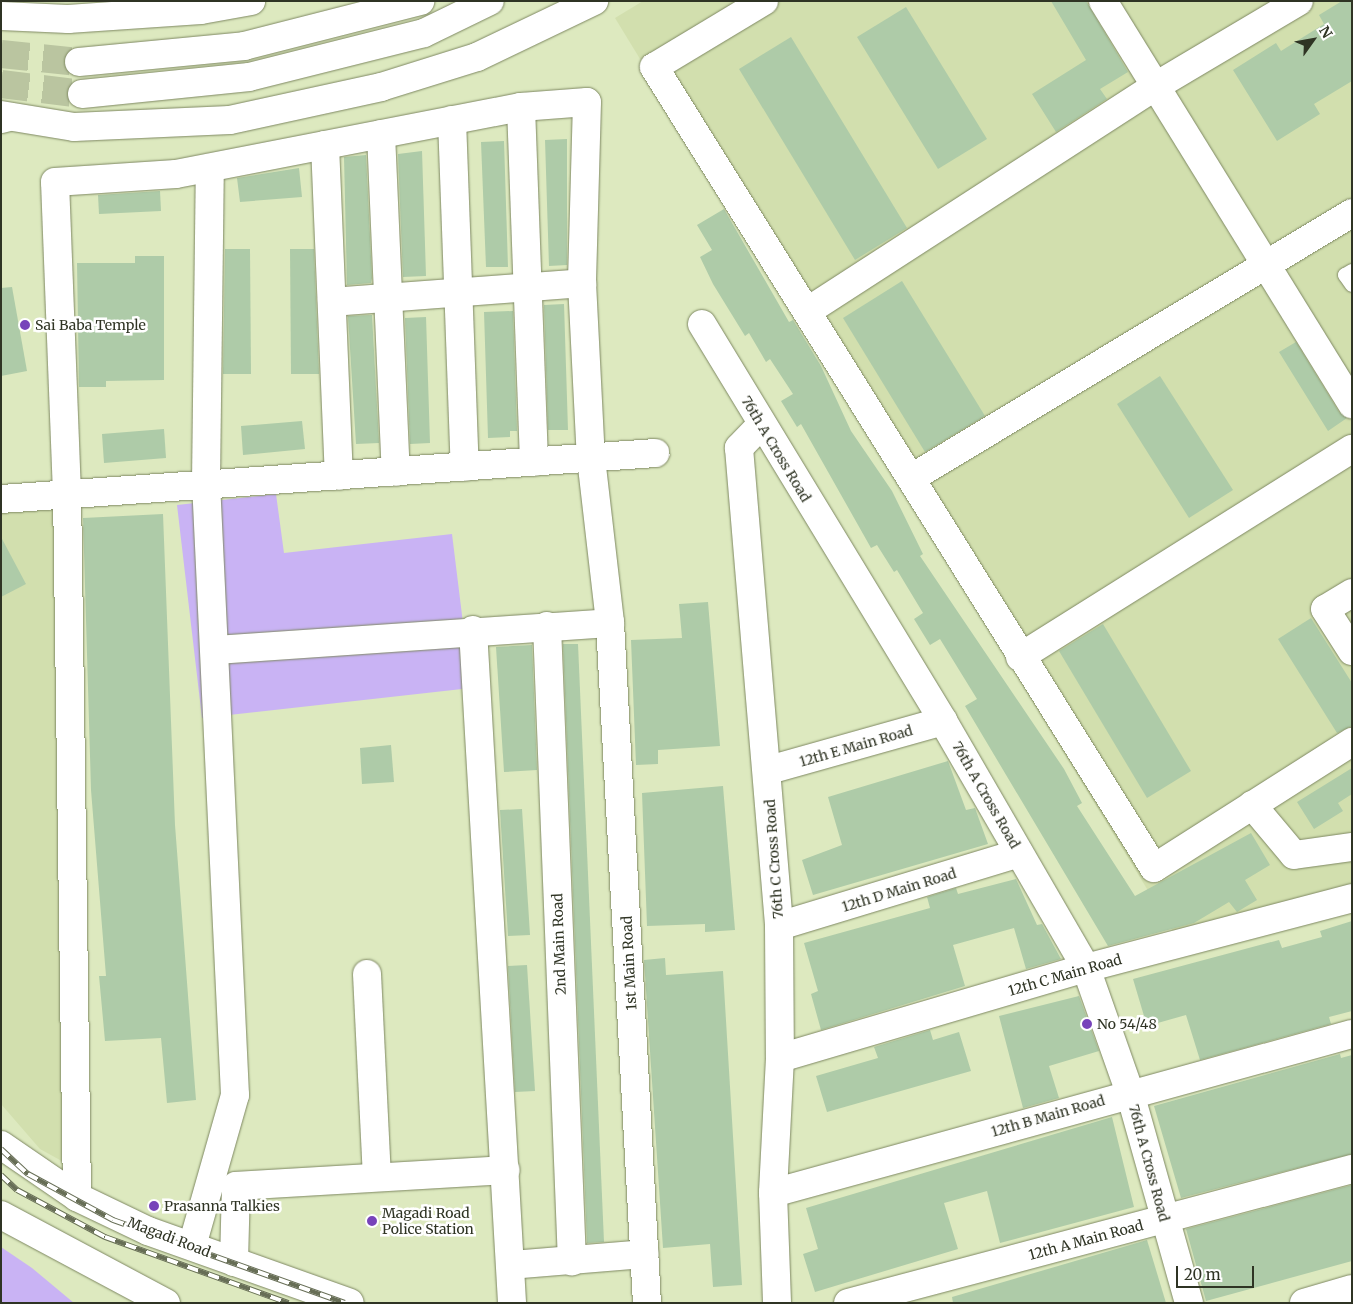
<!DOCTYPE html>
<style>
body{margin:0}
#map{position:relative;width:1353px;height:1304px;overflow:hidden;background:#dde9bf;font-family:Merriweather,serif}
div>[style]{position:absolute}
.built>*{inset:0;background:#d2dfae}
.green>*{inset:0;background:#c9b3f4}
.building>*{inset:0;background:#aecba8}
.primary-tunnel>*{height:28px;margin-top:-14px;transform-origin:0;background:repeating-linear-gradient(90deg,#bac5a0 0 28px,transparent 0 42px)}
.roads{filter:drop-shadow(0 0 1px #7e8862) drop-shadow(0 0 1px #7e8862)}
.service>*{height:14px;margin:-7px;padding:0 7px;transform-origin:7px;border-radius:7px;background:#fff}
.minor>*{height:28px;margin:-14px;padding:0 14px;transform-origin:14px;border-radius:14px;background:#fff}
.tertiary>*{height:28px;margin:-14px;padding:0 14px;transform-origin:14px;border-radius:14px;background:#fff}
.secondary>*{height:28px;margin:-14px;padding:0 14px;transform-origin:14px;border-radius:14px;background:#fff}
.primary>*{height:28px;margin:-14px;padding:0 14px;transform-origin:14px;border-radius:14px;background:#fff}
.rail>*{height:5.5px;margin-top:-2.75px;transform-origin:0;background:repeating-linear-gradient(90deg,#fff 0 11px,#676e56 0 22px);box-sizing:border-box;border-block:1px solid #676e56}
.dots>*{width:14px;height:14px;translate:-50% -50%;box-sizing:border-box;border:2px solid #fff;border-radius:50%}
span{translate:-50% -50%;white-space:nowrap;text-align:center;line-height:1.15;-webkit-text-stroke:5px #fff;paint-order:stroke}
.poi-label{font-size:14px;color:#2f3424}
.left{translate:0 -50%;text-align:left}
.street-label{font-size:14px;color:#2f3424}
.frame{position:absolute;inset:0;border:2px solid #2f3424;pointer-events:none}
.north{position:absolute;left:1288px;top:15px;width:50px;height:50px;-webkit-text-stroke:4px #fff;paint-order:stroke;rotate:58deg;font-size:14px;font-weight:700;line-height:20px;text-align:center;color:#2f3424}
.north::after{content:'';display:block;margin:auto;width:18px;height:22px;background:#2f3424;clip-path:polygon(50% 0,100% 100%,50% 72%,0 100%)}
.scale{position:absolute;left:1176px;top:1266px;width:78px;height:22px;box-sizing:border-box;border:2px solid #2f3424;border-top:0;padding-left:6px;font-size:15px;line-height:18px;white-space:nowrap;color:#2f3424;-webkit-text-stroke:4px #fff;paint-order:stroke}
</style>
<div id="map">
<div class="built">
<div style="clip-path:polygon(643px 1px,1352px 1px,1352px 892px,1177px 938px,615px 18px)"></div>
<div style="clip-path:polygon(56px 484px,89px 1176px,40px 1149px,1px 1104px,1px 487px)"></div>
</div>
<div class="green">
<div style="clip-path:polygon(276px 494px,284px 553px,452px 534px,471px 688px,202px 718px,177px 505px)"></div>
<div style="clip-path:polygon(1px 1247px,32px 1268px,74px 1303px,1px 1303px)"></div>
</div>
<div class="building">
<div style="clip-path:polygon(1051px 1px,1086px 1px,1128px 72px,1100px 89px,1107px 99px,1056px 132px,1032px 94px,1086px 60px)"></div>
<div style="clip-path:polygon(1342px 1px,1352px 1px,1352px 81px,1314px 104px,1320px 114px,1277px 141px,1233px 70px,1276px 43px,1281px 51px,1324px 24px,1319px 15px)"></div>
<div style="clip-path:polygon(906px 7px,987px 139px,938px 169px,857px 37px)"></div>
<div style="clip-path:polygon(791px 37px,907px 228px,855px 260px,739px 69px)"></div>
<div style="clip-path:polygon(567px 139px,567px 265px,549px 266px,545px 140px)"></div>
<div style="clip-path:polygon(504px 141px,508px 267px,486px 267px,481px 142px)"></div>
<div style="clip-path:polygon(422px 151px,426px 276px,403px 277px,398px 154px)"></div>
<div style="clip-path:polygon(366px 155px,372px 278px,371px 283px,347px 285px,344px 157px)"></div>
<div style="clip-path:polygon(299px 168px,302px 197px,240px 202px,237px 178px)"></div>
<div style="clip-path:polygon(160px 191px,161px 211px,99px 214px,98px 195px)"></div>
<div style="clip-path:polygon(724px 209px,789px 322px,793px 320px,821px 366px,851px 431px,892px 491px,923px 554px,920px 556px,1064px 769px,1082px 803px,1077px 806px,1135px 896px,1251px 833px,1270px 865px,1245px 880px,1257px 900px,1237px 912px,1229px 902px,1194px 923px,1108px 946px,965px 706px,977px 699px,940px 639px,930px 645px,914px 619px,923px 613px,897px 570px,894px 572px,877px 545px,871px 548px,801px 424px,797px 427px,781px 401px,793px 394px,770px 359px,766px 362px,749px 333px,745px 336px,713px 284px,700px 257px,712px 250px,697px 225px)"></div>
<div style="clip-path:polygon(225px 249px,250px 249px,251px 374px,223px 374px)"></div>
<div style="clip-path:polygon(290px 249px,314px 249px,319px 374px,291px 374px)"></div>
<div style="clip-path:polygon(135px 256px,164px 256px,164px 380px,106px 381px,106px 387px,79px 387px,77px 263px,135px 263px)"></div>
<div style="clip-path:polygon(902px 281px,985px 416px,925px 452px,843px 318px)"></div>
<div style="clip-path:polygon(12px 287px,27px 371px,1px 376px,1px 288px)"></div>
<div style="clip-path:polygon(564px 304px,568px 430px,548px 430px,544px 305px)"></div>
<div style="clip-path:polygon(513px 311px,517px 431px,510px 431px,510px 437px,488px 438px,484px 312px)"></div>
<div style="clip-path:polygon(372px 315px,379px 443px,356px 444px,348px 316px)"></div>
<div style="clip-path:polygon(426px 317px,430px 443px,410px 444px,405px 318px)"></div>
<div style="clip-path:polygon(1296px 342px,1339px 412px,1347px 418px,1328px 431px,1279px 352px)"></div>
<div style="clip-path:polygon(1160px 376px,1233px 490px,1189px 518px,1117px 404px)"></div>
<div style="clip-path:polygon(302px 421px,305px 449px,243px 455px,241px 426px)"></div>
<div style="clip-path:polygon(164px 429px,166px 458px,104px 463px,102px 434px)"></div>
<div style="clip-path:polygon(163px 514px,175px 825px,196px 1100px,167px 1103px,161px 1038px,105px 1041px,99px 976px,106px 976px,91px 790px,83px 518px)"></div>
<div style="clip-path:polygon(1px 537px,26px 584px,1px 597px)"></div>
<div style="clip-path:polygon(708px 602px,720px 746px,658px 750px,658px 764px,636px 765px,631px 640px,682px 638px,679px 604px)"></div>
<div style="clip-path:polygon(1311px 618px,1352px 683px,1352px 726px,1337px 733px,1278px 639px)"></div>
<div style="clip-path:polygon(1103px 624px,1191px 771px,1147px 798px,1059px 651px)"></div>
<div style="clip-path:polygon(563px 644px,578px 644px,604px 1242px,587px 1243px)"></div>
<div style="clip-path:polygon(532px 645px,537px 770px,504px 772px,496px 647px)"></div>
<div style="clip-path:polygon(391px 745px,394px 782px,362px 784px,360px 748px)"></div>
<div style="clip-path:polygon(948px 761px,966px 810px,975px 808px,988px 844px,813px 895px,802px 860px,842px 845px,828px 797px)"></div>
<div style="clip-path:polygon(1352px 768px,1352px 794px,1338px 803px,1343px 811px,1314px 829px,1297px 802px)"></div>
<div style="clip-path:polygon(723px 786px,735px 930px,705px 932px,705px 924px,647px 926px,642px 793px)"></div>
<div style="clip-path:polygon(522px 809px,530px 935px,508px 936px,500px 810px)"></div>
<div style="clip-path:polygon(1016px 879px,1037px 925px,1042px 924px,1061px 959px,1026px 969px,1014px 928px,953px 945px,965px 986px,821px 1030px,811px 994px,818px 991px,804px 943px,930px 908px,927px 897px,956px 888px,958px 894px)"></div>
<div style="clip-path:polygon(1352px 921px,1352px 1011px,1329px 1017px,1331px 1024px,1200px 1060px,1186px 1015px,1147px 1026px,1133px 979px,1279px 940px,1282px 948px,1322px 937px,1320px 931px)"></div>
<div style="clip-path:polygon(665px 958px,666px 975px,723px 971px,742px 1285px,713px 1287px,710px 1244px,663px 1248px,644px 960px)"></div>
<div style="clip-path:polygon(527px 965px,535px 1091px,515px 1092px,508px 966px)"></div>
<div style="clip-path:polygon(1079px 996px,1099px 1051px,1049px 1066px,1059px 1098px,1023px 1108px,999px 1016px)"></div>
<div style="clip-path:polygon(930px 1030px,933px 1040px,959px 1032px,971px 1071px,827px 1112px,816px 1076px,878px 1058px,874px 1047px)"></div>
<div style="clip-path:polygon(1340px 1054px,1341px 1058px,1352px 1055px,1352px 1154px,1181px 1198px,1154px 1106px)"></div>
<div style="clip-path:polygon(1112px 1117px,1134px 1207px,1000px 1243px,987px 1191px,944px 1203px,958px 1249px,815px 1292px,803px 1254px,818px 1249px,806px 1208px)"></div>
<div style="clip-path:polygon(1352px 1185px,1352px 1261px,1206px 1301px,1186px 1229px)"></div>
<div style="clip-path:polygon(1147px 1240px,1166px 1303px,953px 1303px,952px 1297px)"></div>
</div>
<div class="primary-tunnel">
<div style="left:1px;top:54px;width:78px;rotate:5.9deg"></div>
<div style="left:1px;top:84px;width:82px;rotate:7deg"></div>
</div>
<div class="roads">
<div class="service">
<div style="left:1352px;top:271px;width:8px;rotate:150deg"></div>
<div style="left:1345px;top:275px;width:12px;rotate:55deg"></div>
</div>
<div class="minor">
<div style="left:764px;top:1px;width:128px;rotate:149deg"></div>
<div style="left:654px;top:67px;width:944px;rotate:58.03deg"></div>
<div style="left:1154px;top:868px;width:235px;rotate:-32.5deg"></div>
<div style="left:1103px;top:1px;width:474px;rotate:58.3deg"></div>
<div style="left:521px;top:107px;width:355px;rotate:87.9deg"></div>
<div style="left:452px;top:120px;width:347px;rotate:87.9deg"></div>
<div style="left:381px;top:134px;width:338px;rotate:87.5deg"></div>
<div style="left:325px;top:145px;width:331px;rotate:87.6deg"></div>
<div style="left:332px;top:302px;width:251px;rotate:-4.3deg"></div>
<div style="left:808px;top:311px;width:414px;rotate:-32.9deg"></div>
<div style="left:1156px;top:86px;width:166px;rotate:-30.7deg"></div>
<div style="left:702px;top:324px;width:464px;rotate:58.7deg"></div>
<div style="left:943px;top:721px;width:285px;rotate:59.9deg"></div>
<div style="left:1086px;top:968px;width:133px;rotate:70.6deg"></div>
<div style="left:1130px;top:1093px;width:218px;rotate:74.3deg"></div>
<div style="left:761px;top:425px;width:32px;rotate:134deg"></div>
<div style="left:739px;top:448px;width:480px;rotate:85.2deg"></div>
<div style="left:779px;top:926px;width:132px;rotate:89.6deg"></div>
<div style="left:780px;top:1058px;width:135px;rotate:93deg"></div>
<div style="left:773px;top:1193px;width:110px;rotate:87.9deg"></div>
<div style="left:913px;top:477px;width:512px;rotate:-31.02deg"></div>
<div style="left:1px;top:499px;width:656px;rotate:-4.02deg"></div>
<div style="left:1352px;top:593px;width:31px;rotate:149deg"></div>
<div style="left:1325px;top:609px;width:50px;rotate:57.3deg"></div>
<div style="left:547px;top:626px;width:636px;rotate:87.75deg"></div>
<div style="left:473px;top:630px;width:674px;rotate:86.68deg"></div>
<div style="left:215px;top:650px;width:396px;rotate:-3.9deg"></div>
<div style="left:1020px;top:657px;width:392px;rotate:-32.1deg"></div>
<div style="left:769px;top:770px;width:181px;rotate:-15.7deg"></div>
<div style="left:1252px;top:805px;width:65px;rotate:50deg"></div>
<div style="left:1294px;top:855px;width:59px;rotate:-7.9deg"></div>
<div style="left:779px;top:926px;width:251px;rotate:-16.9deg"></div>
<div style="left:367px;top:974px;width:203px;rotate:87.2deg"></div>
<div style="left:780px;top:1058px;width:319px;rotate:-16.4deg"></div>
<div style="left:1086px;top:968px;width:275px;rotate:-14.7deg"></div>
<div style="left:773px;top:1193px;width:600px;rotate:-15.36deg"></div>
<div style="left:77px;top:1197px;width:703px;rotate:-90.81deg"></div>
<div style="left:67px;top:494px;width:312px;rotate:-92.2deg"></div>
<div style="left:55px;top:182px;width:121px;rotate:-3.8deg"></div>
<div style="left:176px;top:174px;width:351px;rotate:-11deg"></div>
<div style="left:521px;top:107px;width:66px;rotate:-4.3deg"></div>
<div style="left:587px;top:102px;width:181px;rotate:91.6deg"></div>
<div style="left:582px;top:283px;width:175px;rotate:87.1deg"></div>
<div style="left:591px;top:458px;width:166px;rotate:83.4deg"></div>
<div style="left:610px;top:623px;width:681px;rotate:86.89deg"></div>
<div style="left:192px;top:1246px;width:157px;rotate:-74.1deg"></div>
<div style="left:235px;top:1095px;width:613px;rotate:-92.71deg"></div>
<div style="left:206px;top:483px;width:315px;rotate:-89.3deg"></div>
<div style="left:234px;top:1262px;width:76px;rotate:-88.5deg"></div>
<div style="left:236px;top:1186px;width:270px;rotate:-3.4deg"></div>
<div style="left:511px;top:1265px;width:134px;rotate:-4.7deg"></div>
<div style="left:848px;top:1303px;width:522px;rotate:-14.89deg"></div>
</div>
<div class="tertiary">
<div style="left:1px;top:16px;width:67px;rotate:2.6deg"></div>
<div style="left:68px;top:19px;width:133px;rotate:-3.9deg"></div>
<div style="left:201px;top:10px;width:51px;rotate:-10.2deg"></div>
<div style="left:1px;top:115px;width:74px;rotate:9.3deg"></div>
<div style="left:74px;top:127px;width:156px;rotate:-2.6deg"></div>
<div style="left:230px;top:120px;width:155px;rotate:-12.3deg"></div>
<div style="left:381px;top:87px;width:101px;rotate:-17.4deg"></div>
<div style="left:477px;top:57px;width:130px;rotate:-25.6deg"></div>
</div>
<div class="secondary">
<div style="left:1304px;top:1303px;width:50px;rotate:-16.3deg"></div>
</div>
<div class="primary">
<div style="left:79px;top:62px;width:166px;rotate:-5.5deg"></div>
<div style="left:244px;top:46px;width:182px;rotate:-14.3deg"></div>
<div style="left:82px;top:94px;width:168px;rotate:-5.8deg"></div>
<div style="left:249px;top:77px;width:180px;rotate:-14.1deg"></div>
<div style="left:424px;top:33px;width:73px;rotate:-25.9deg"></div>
<div style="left:1px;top:119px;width:9px;rotate:-13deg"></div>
<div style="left:1px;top:1145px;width:92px;rotate:34.4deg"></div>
<div style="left:77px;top:1197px;width:79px;rotate:25.6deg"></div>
<div style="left:148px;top:1231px;width:214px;rotate:19.6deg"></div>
<div style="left:1px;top:1215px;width:187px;rotate:28.1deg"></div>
</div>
</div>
<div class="rail">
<div style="left:1px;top:1149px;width:37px;rotate:43deg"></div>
<div style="left:28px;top:1174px;width:97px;rotate:28.4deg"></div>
<div style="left:113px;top:1220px;width:246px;rotate:19.7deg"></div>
<div style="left:1px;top:1175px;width:22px;rotate:43deg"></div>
<div style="left:17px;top:1190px;width:100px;rotate:28.1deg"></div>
<div style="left:105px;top:1237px;width:195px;rotate:19.8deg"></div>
</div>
<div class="dots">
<div style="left:25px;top:325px;background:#7743ba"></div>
<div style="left:1087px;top:1024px;background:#7743ba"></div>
<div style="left:154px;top:1206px;background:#7743ba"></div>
<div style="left:372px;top:1221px;background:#7743ba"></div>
</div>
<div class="poi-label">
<span class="left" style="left:35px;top:325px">Sai Baba Temple</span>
<span class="left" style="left:1097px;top:1024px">No 54/48</span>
<span class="left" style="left:164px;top:1206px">Prasanna Talkies</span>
<span class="left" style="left:382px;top:1221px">Magadi Road<br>Police Station</span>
</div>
<div class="street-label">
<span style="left:776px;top:449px;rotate:59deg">76th A Cross Road</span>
<span style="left:856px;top:746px;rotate:-16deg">12th E Main Road</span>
<span style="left:986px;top:795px;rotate:60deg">76th A Cross Road</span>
<span style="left:774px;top:859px;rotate:-94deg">76th C Cross Road</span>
<span style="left:899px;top:890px;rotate:-17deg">12th D Main Road</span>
<span style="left:559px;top:944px;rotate:-92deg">2nd Main Road</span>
<span style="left:629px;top:963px;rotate:-93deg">1st Main Road</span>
<span style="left:1065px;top:975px;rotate:-16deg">12th C Main Road</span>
<span style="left:1048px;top:1116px;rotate:-16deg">12th B Main Road</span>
<span style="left:1149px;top:1163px;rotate:75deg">76th A Cross Road</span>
<span style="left:169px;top:1237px;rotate:21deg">Magadi Road</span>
<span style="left:1086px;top:1240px;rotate:-15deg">12th A Main Road</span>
</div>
<div class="frame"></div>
<div class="north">N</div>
<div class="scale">20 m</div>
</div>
